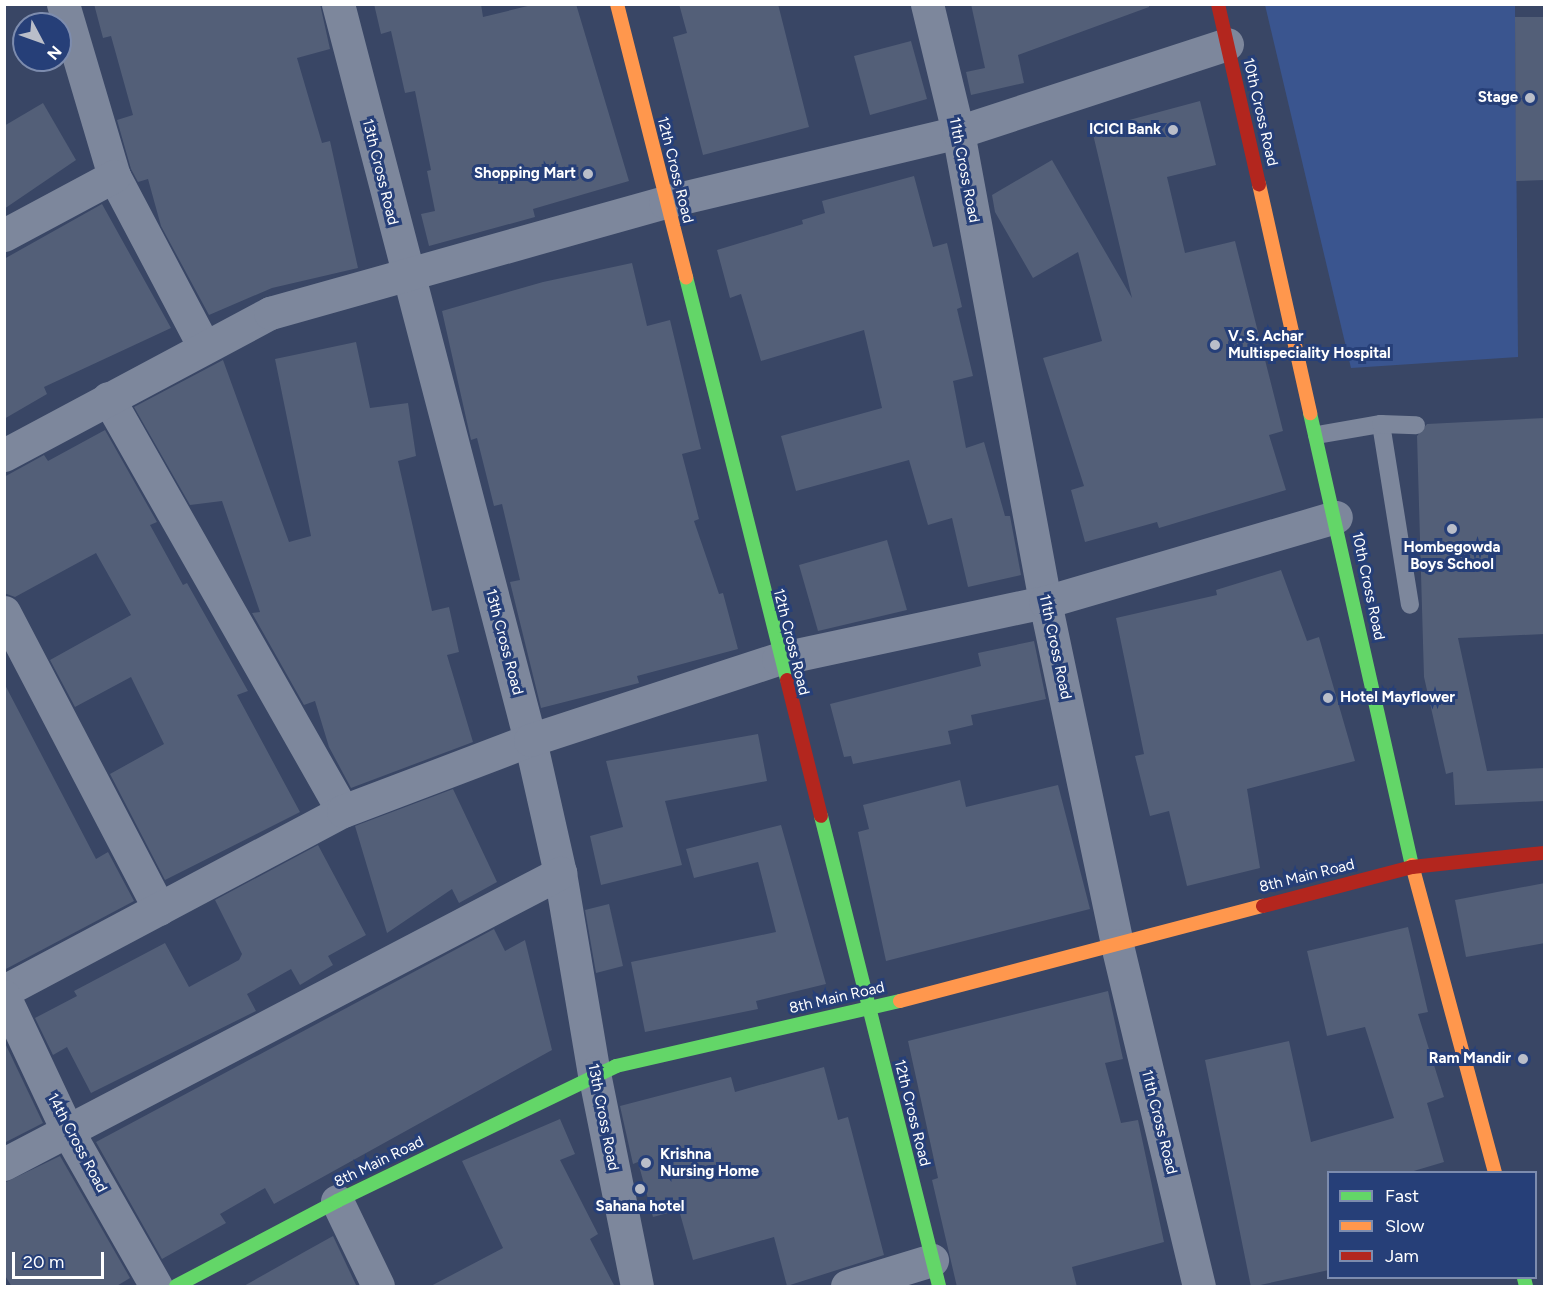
<!DOCTYPE html>
<style>
body{margin:0}
#map{position:relative;width:1549px;height:1291px;overflow:hidden;background:#394665;font-family:Figtree,sans-serif}
div>[style]{position:absolute}
.green>*{inset:0;background:#3a558f}
.building>*{inset:0;background:#535f78}
.lane>*{height:18px;margin:-9px;padding:0 9px;transform-origin:9px;border-radius:9px;background:#7d879c}
.street>*{height:33px;margin:-16.5px;padding:0 16.5px;transform-origin:16.5px;border-radius:16.5px;background:#7d879c}
.fast>*{height:14px;margin:-7px;padding:0 7px;transform-origin:7px;border-radius:7px;background:#63d668}
.slow>*{height:14px;margin:-7px;padding:0 7px;transform-origin:7px;border-radius:7px;background:#ff974d}
.jam>*{height:14px;margin:-7px;padding:0 7px;transform-origin:7px;border-radius:7px;background:#b3261e}
.dots>*{width:16px;height:16px;translate:-50% -50%;box-sizing:border-box;border:3px solid #263f78;border-radius:50%}
span{translate:-50% -50%;white-space:nowrap;text-align:center;line-height:1.15;-webkit-text-stroke:6px #263f78;paint-order:stroke}
.poi-label{font-size:15px;color:#fff;font-weight:700}
.right{translate:-100% -50%;text-align:right}
.left{translate:0 -50%;text-align:left}
.street-label{font-size:15px;color:#fff}
.frame{position:absolute;inset:0;border:6px solid #fff;pointer-events:none}
.legend{position:absolute;left:1327px;top:1171px;width:210px;height:108px;box-sizing:border-box;background:#263f78;border:2px solid #7d8cae;margin:0;padding:8px 10px;list-style:none;font-size:18px;color:#fff}
.legend li{display:flex;align-items:center;gap:12px;height:30px}
.legend b{width:30px;border:2px solid #7d8cae}
.north{position:absolute;left:12px;top:12px;width:60px;height:60px;box-sizing:border-box;background:#263f78;border:2px solid #7d8cae;border-radius:50%;rotate:131deg;font-size:16px;font-weight:700;line-height:24px;text-align:center;color:#fff}
.north::after{content:'';display:block;margin:auto;width:21px;height:27px;background:#babec9;clip-path:polygon(50% 0,100% 100%,50% 72%,0 100%)}
.scale{position:absolute;left:12px;top:1252px;width:92px;height:27px;box-sizing:border-box;border:3px solid #fff;border-top:0;padding-left:8px;font-size:18px;line-height:21px;white-space:nowrap;color:#fff;-webkit-text-stroke:4px #263f78;paint-order:stroke}
</style>
<div id="map">
<div class="green">
<div style="clip-path:polygon(1265px 5px,1515px 5px,1518px 357px,1351px 368px)"></div>
</div>
<div class="building">
<div style="clip-path:polygon(94px 4px,320px 4px,330px 49px,297px 58px,322px 143px,330px 141px,358px 268px,272px 288px,209px 315px,161px 226px,148px 179px,138px 182px,131px 169px,117px 120px,133px 115px,111px 36px,103px 38px)"></div>
<div style="clip-path:polygon(374px 4px,481px 4px,483px 17px,536px 4px,576px 4px,629px 181px,533px 209px,535px 217px,429px 246px,421px 214px,435px 211px,427px 171px,431px 170px,415px 91px,405px 93px,391px 31px,381px 34px)"></div>
<div style="clip-path:polygon(679px 4px,778px 4px,809px 127px,703px 155px,673px 37px,687px 33px)"></div>
<div style="clip-path:polygon(971px 4px,1149px 4px,1149px 7px,1018px 55px,1024px 83px,971px 95px,966px 72px,985px 68px)"></div>
<div style="clip-path:polygon(1515px 17px,1545px 17px,1545px 180px,1516px 181px)"></div>
<div style="clip-path:polygon(911px 41px,927px 99px,870px 115px,854px 56px)"></div>
<div style="clip-path:polygon(1200px 101px,1216px 165px,1167px 177px,1185px 253px,1235px 241px,1283px 431px,1269px 435px,1286px 490px,1159px 528px,1157px 522px,1085px 542px,1071px 490px,1084px 486px,1043px 358px,1102px 341px,1078px 252px,1033px 278px,995px 212px,992px 195px,1052px 160px,1132px 298px,1092px 130px)"></div>
<div style="clip-path:polygon(43px 103px,76px 160px,4px 209px,4px 126px)"></div>
<div style="clip-path:polygon(914px 176px,933px 247px,947px 243px,962px 307px,957px 309px,973px 376px,953px 381px,966px 448px,984px 442px,1005px 516px,1010px 516px,1021px 575px,968px 587px,952px 518px,928px 525px,909px 460px,796px 491px,781px 436px,882px 408px,864px 330px,761px 361px,741px 294px,730px 298px,717px 250px,803px 224px,802px 220px,825px 213px,822px 201px)"></div>
<div style="clip-path:polygon(102px 204px,171px 328px,44px 387px,47px 394px,4px 419px,4px 259px)"></div>
<div style="clip-path:polygon(632px 263px,647px 326px,670px 320px,701px 449px,682px 454px,699px 519px,694px 521px,719px 594px,723px 593px,738px 649px,637px 676px,639px 683px,541px 708px,510px 582px,520px 580px,502px 504px,494px 506px,477px 438px,471px 440px,442px 311px,543px 282px)"></div>
<div style="clip-path:polygon(356px 342px,370px 408px,408px 403px,416px 456px,398px 461px,432px 611px,449px 607px,459px 652px,447px 655px,473px 742px,351px 788px,329px 747px,315px 701px,304px 705px,252px 613px,260px 612px,222px 501px,190px 505px,134px 407px,223px 360px,289px 542px,311px 536px,275px 359px)"></div>
<div style="clip-path:polygon(1545px 418px,1545px 634px,1458px 638px,1487px 771px,1545px 768px,1545px 801px,1455px 805px,1453px 772px,1446px 774px,1424px 677px,1417px 436px,1427px 424px)"></div>
<div style="clip-path:polygon(105px 430px,157px 522px,150px 525px,183px 585px,187px 583px,248px 691px,237px 695px,300px 812px,165px 880px,110px 774px,164px 744px,131px 677px,75px 707px,50px 660px,131px 615px,96px 553px,15px 597px,4px 593px,4px 477px,44px 455px,48px 461px)"></div>
<div style="clip-path:polygon(887px 540px,907px 610px,818px 631px,799px 565px)"></div>
<div style="clip-path:polygon(1281px 570px,1307px 641px,1319px 637px,1355px 761px,1247px 789px,1260px 868px,1187px 886px,1169px 811px,1150px 816px,1135px 756px,1144px 754px,1116px 618px,1217px 595px,1216px 590px)"></div>
<div style="clip-path:polygon(1034px 641px,1046px 699px,971px 715px,973px 725px,948px 731px,951px 744px,853px 764px,851px 756px,844px 757px,830px 704px,981px 666px,978px 653px)"></div>
<div style="clip-path:polygon(4px 683px,96px 859px,108px 852px,134px 901px,4px 970px)"></div>
<div style="clip-path:polygon(758px 734px,767px 781px,665px 801px,682px 865px,601px 885px,590px 836px,623px 827px,606px 761px)"></div>
<div style="clip-path:polygon(960px 780px,966px 807px,1058px 785px,1090px 909px,886px 961px,858px 832px,869px 829px,863px 805px)"></div>
<div style="clip-path:polygon(453px 789px,497px 882px,459px 903px,452px 889px,387px 933px,355px 826px)"></div>
<div style="clip-path:polygon(781px 825px,826px 984px,756px 1001px,758px 1009px,645px 1032px,631px 962px,776px 932px,758px 862px,694px 878px,686px 849px)"></div>
<div style="clip-path:polygon(318px 845px,366px 935px,328px 956px,333px 965px,300px 985px,291px 969px,247px 994px,256px 1011px,91px 1093px,67px 1047px,53px 1055px,35px 1018px,77px 996px,74px 991px,165px 943px,189px 987px,239px 960px,242px 954px,215px 900px)"></div>
<div style="clip-path:polygon(1545px 883px,1545px 943px,1466px 957px,1455px 900px)"></div>
<div style="clip-path:polygon(609px 904px,623px 966px,596px 973px,585px 910px)"></div>
<div style="clip-path:polygon(1408px 927px,1428px 1012px,1418px 1014px,1444px 1097px,1427px 1103px,1444px 1162px,1407px 1173px,1329px 1173px,1329px 1270px,1251px 1287px,1205px 1060px,1289px 1041px,1311px 1142px,1394px 1118px,1365px 1027px,1327px 1036px,1307px 951px)"></div>
<div style="clip-path:polygon(494px 929px,505px 951px,525px 940px,552px 1050px,274px 1204px,265px 1188px,220px 1214px,226px 1223px,162px 1259px,96px 1142px)"></div>
<div style="clip-path:polygon(1108px 991px,1123px 1059px,1105px 1063px,1121px 1123px,1138px 1120px,1164px 1242px,1072px 1267px,1077px 1287px,957px 1287px,932px 1180px,938px 1178px,908px 1041px)"></div>
<div style="clip-path:polygon(4px 1041px,43px 1123px,4px 1143px)"></div>
<div style="clip-path:polygon(824px 1067px,838px 1120px,848px 1117px,884px 1255px,787px 1286px,774px 1237px,693px 1260px,679px 1210px,653px 1217px,638px 1162px,633px 1164px,620px 1106px,731px 1077px,735px 1092px)"></div>
<div style="clip-path:polygon(560px 1119px,575px 1154px,560px 1160px,598px 1234px,590px 1239px,615px 1287px,429px 1287px,503px 1248px,462px 1161px)"></div>
<div style="clip-path:polygon(60px 1156px,130px 1278px,115px 1287px,12px 1287px,4px 1274px,4px 1183px)"></div>
<div style="clip-path:polygon(333px 1236px,357px 1287px,242px 1287px,306px 1251px)"></div>
</div>
<div class="lane">
<div style="left:1381px;top:424px;width:183px;rotate:80.9deg"></div>
<div style="left:1317px;top:435px;width:65px;rotate:-9.8deg"></div>
<div style="left:1381px;top:424px;width:35px;rotate:2deg"></div>
</div>
<div class="street">
<div style="left:63px;top:4px;width:179px;rotate:73.5deg"></div>
<div style="left:114px;top:176px;width:191px;rotate:62.2deg"></div>
<div style="left:338px;top:4px;width:761px;rotate:75.38deg"></div>
<div style="left:530px;top:740px;width:136px;rotate:77.3deg"></div>
<div style="left:560px;top:873px;width:203px;rotate:80.4deg"></div>
<div style="left:594px;top:1073px;width:217px;rotate:78.6deg"></div>
<div style="left:927px;top:4px;width:132px;rotate:76.4deg"></div>
<div style="left:958px;top:132px;width:478px;rotate:79.5deg"></div>
<div style="left:1045px;top:602px;width:350px;rotate:78.1deg"></div>
<div style="left:1117px;top:945px;width:351px;rotate:76.5deg"></div>
<div style="left:4px;top:235px;width:125px;rotate:-28.2deg"></div>
<div style="left:108px;top:398px;width:475px;rotate:60.4deg"></div>
<div style="left:4px;top:455px;width:302px;rotate:-28.1deg"></div>
<div style="left:270px;top:313px;width:410px;rotate:-15.7deg"></div>
<div style="left:665px;top:202px;width:301px;rotate:-13.4deg"></div>
<div style="left:958px;top:132px;width:283px;rotate:-18.1deg"></div>
<div style="left:4px;top:612px;width:335px;rotate:62.4deg"></div>
<div style="left:4px;top:991px;width:384px;rotate:-28deg"></div>
<div style="left:343px;top:811px;width:200px;rotate:-20.8deg"></div>
<div style="left:530px;top:740px;width:261px;rotate:-18.1deg"></div>
<div style="left:778px;top:659px;width:273px;rotate:-12.1deg"></div>
<div style="left:1045px;top:602px;width:303px;rotate:-16.3deg"></div>
<div style="left:4px;top:996px;width:148px;rotate:64.8deg"></div>
<div style="left:67px;top:1130px;width:180px;rotate:60.3deg"></div>
<div style="left:4px;top:1164px;width:628px;rotate:-27.63deg"></div>
<div style="left:337px;top:1201px;width:94px;rotate:64.2deg"></div>
<div style="left:847px;top:1286px;width:89px;rotate:-17deg"></div>
</div>
<div class="fast">
<div style="left:686px;top:277px;width:415px;rotate:75.9deg"></div>
<div style="left:1310px;top:413px;width:463px;rotate:77.3deg"></div>
<div style="left:821px;top:816px;width:485px;rotate:75.9deg"></div>
<div style="left:1524px;top:1278px;width:8px;rotate:76deg"></div>
<div style="left:176px;top:1286px;width:182px;rotate:-27.8deg"></div>
<div style="left:337px;top:1201px;width:310px;rotate:-25.8deg"></div>
<div style="left:616px;top:1066px;width:291px;rotate:-12.9deg"></div>
</div>
<div class="slow">
<div style="left:617px;top:4px;width:282px;rotate:75.8deg"></div>
<div style="left:1259px;top:184px;width:235px;rotate:77.4deg"></div>
<div style="left:1412px;top:865px;width:318px;rotate:74.9deg"></div>
<div style="left:900px;top:1001px;width:375px;rotate:-14.7deg"></div>
</div>
<div class="jam">
<div style="left:1218px;top:4px;width:185px;rotate:77.2deg"></div>
<div style="left:787px;top:680px;width:140px;rotate:76deg"></div>
<div style="left:1263px;top:906px;width:154px;rotate:-14.7deg"></div>
<div style="left:1412px;top:867px;width:133px;rotate:-6.1deg"></div>
</div>
<div class="dots">
<div style="left:1530px;top:98px;background:#babec9"></div>
<div style="left:1173px;top:130px;background:#babec9"></div>
<div style="left:588px;top:174px;background:#babec9"></div>
<div style="left:1215px;top:345px;background:#babec9"></div>
<div style="left:1452px;top:529px;background:#babec9"></div>
<div style="left:1328px;top:698px;background:#babec9"></div>
<div style="left:1523px;top:1059px;background:#babec9"></div>
<div style="left:646px;top:1163px;background:#babec9"></div>
<div style="left:640px;top:1189px;background:#babec9"></div>
</div>
<div class="poi-label">
<span class="right" style="left:1518px;top:98px">Stage</span>
<span class="right" style="left:1161px;top:130px">ICICI Bank</span>
<span class="right" style="left:576px;top:174px">Shopping Mart</span>
<span class="left" style="left:1228px;top:345px">V. S. Achar<br>Multispeciality Hospital</span>
<span style="left:1452px;top:556px">Hombegowda<br>Boys School</span>
<span class="left" style="left:1340px;top:698px">Hotel Mayflower</span>
<span class="right" style="left:1511px;top:1059px">Ram Mandir</span>
<span class="left" style="left:660px;top:1163px">Krishna<br>Nursing Home</span>
<span style="left:640px;top:1207px">Sahana hotel</span>
</div>
<div class="street-label">
<span style="left:1260px;top:112px;rotate:77deg">10th Cross Road</span>
<span style="left:675px;top:170px;rotate:76deg">12th Cross Road</span>
<span style="left:964px;top:170px;rotate:79deg">11th Cross Road</span>
<span style="left:380px;top:172px;rotate:76deg">13th Cross Road</span>
<span style="left:1368px;top:586px;rotate:78deg">10th Cross Road</span>
<span style="left:504px;top:642px;rotate:75deg">13th Cross Road</span>
<span style="left:791px;top:642px;rotate:76deg">12th Cross Road</span>
<span style="left:1055px;top:647px;rotate:78deg">11th Cross Road</span>
<span style="left:1307px;top:876px;rotate:-14deg">8th Main Road</span>
<span style="left:837px;top:998px;rotate:-13deg">8th Main Road</span>
<span style="left:912px;top:1113px;rotate:76deg">12th Cross Road</span>
<span style="left:603px;top:1117px;rotate:79deg">13th Cross Road</span>
<span style="left:1159px;top:1122px;rotate:76deg">11th Cross Road</span>
<span style="left:77px;top:1143px;rotate:62deg">14th Cross Road</span>
<span style="left:379px;top:1162px;rotate:-26deg">8th Main Road</span>
</div>
<div class="frame"></div>
<ul class="legend">
<li><b style="height:8px;background:#63d668"></b>Fast</li>
<li><b style="height:8px;background:#ff974d"></b>Slow</li>
<li><b style="height:8px;background:#b3261e"></b>Jam</li>
</ul>
<div class="north">N</div>
<div class="scale">20 m</div>
</div>
